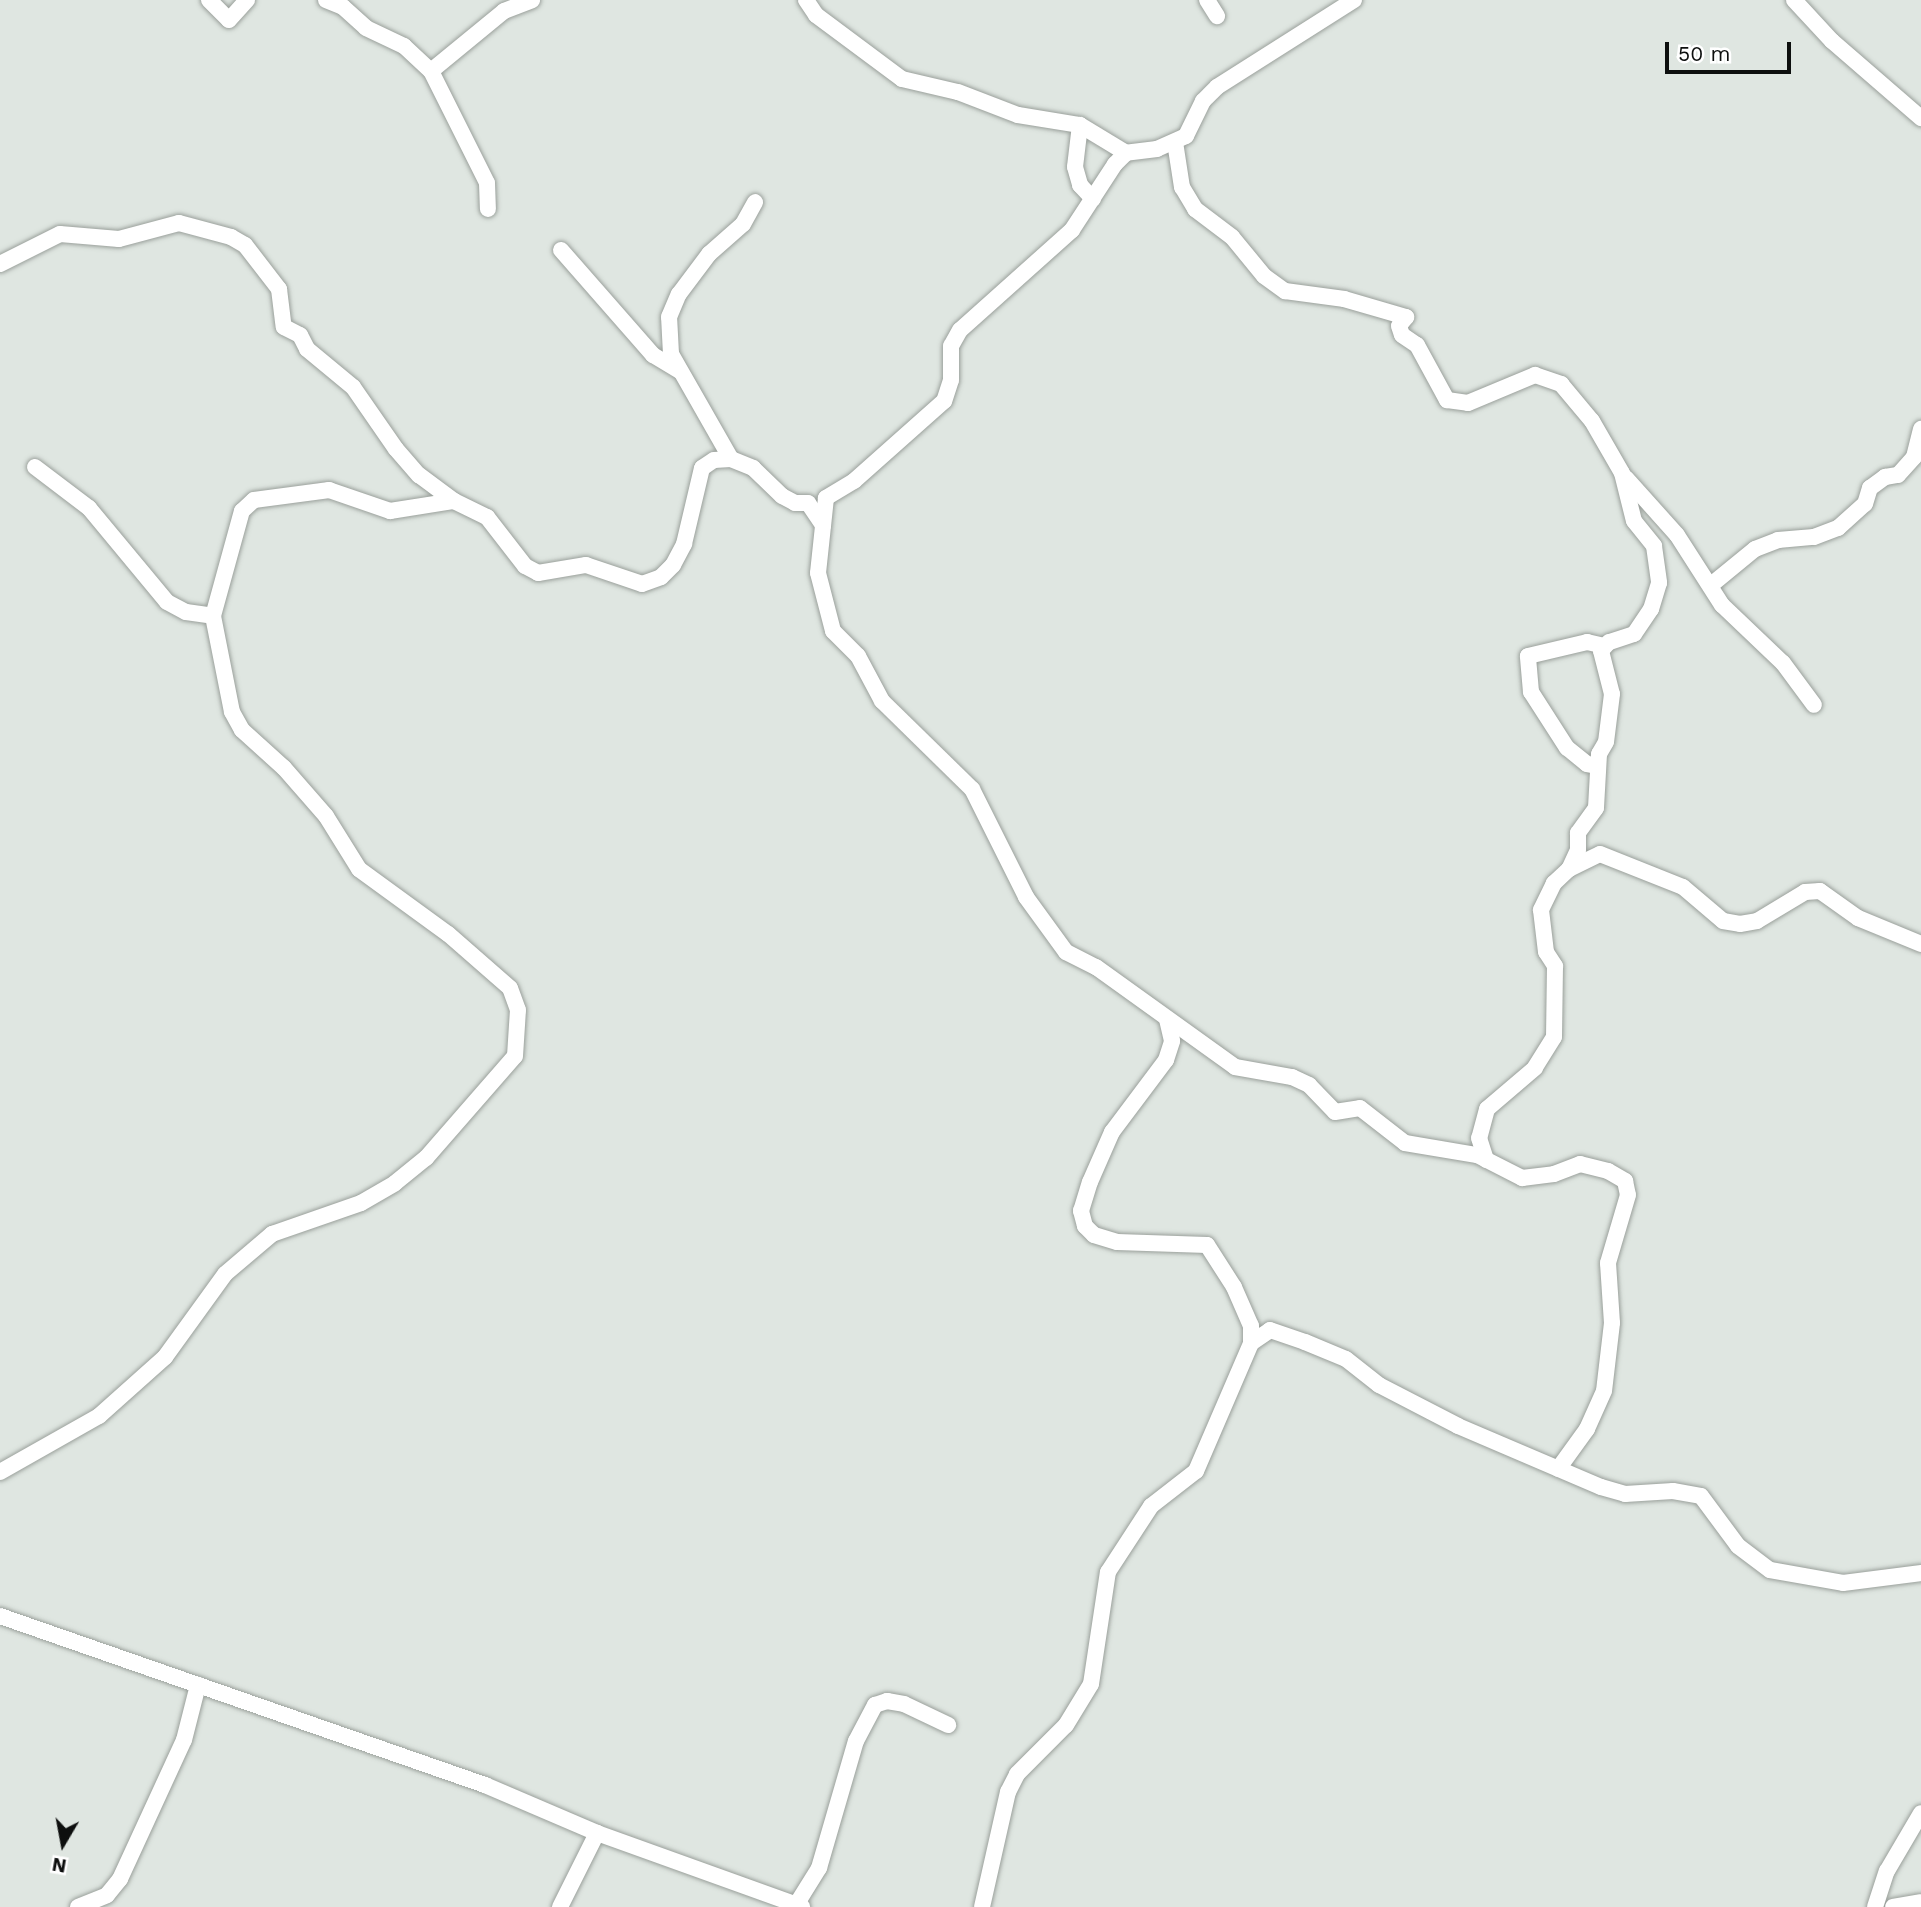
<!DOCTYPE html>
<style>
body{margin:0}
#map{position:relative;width:1921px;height:1907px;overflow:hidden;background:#dfe6e1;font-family:"Work Sans",sans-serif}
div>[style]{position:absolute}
.roads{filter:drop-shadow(0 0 2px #9aa09b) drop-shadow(0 0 2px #9aa09b)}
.street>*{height:16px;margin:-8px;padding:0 8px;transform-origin:8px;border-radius:8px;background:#fff}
span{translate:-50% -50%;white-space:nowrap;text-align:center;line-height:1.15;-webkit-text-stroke:7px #fff;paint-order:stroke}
.north{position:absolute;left:28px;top:1809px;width:70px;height:70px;-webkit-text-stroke:5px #fff;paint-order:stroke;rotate:190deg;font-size:19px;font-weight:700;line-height:28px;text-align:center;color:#0d0f0e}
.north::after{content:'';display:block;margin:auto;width:24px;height:32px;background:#0d0f0e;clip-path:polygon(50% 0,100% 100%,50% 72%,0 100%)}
.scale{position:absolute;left:1665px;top:42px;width:126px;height:32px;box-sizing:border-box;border:4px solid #0d0f0e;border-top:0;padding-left:9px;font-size:21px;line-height:24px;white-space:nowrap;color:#0d0f0e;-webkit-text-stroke:5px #fff;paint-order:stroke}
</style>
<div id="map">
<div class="roads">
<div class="street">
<div style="left:209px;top:0;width:28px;rotate:45deg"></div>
<div style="left:229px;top:20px;width:27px;rotate:-48deg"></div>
<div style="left:326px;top:0;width:18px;rotate:22deg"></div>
<div style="left:343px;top:7px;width:31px;rotate:42deg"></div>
<div style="left:366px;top:28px;width:42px;rotate:25.3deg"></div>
<div style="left:404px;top:46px;width:37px;rotate:43deg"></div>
<div style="left:431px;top:71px;width:125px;rotate:63.4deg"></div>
<div style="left:487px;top:183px;width:26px;rotate:88deg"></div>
<div style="left:806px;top:0;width:18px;rotate:56deg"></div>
<div style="left:816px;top:15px;width:107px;rotate:36.7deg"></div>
<div style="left:902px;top:79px;width:57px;rotate:13.1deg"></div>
<div style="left:958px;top:92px;width:64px;rotate:21deg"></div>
<div style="left:1018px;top:115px;width:63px;rotate:9.2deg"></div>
<div style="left:1080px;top:125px;width:54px;rotate:31.3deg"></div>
<div style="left:1207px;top:0;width:19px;rotate:58deg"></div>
<div style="left:1354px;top:0;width:162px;rotate:147.6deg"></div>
<div style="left:1217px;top:87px;width:20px;rotate:135deg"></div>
<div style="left:1203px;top:101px;width:39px;rotate:116deg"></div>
<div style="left:1186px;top:136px;width:32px;rotate:156deg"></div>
<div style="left:1157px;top:149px;width:31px;rotate:173deg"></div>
<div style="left:1126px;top:153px;width:16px;rotate:135deg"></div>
<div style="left:1115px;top:164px;width:79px;rotate:123.1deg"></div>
<div style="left:1072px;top:230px;width:150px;rotate:138.2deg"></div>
<div style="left:960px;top:330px;width:18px;rotate:119deg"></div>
<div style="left:951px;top:346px;width:34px;rotate:90deg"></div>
<div style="left:951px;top:380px;width:22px;rotate:108deg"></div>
<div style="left:944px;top:401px;width:120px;rotate:138.4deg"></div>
<div style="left:854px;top:481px;width:33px;rotate:149deg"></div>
<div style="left:826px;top:498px;width:75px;rotate:96.1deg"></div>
<div style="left:818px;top:573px;width:60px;rotate:75.5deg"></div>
<div style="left:833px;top:631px;width:35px;rotate:45deg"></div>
<div style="left:858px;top:656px;width:51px;rotate:61.9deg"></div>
<div style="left:882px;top:701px;width:126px;rotate:44.4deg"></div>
<div style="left:972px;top:789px;width:121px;rotate:63.4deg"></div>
<div style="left:1026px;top:897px;width:68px;rotate:54deg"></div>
<div style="left:1066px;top:952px;width:34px;rotate:27deg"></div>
<div style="left:1096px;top:967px;width:171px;rotate:35.7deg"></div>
<div style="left:1235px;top:1067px;width:58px;rotate:10deg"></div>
<div style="left:1292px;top:1077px;width:19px;rotate:25deg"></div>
<div style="left:1309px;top:1085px;width:37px;rotate:46deg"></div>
<div style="left:1335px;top:1112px;width:25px;rotate:-9deg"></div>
<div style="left:1360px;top:1108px;width:57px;rotate:37.9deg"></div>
<div style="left:1405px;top:1143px;width:73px;rotate:9.5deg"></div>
<div style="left:1477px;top:1155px;width:51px;rotate:27.1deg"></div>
<div style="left:1522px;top:1178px;width:32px;rotate:-7deg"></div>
<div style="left:1554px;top:1174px;width:28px;rotate:-21deg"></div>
<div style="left:1580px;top:1164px;width:29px;rotate:14deg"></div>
<div style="left:1608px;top:1171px;width:20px;rotate:30deg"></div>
<div style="left:1625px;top:1181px;width:14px;rotate:78deg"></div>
<div style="left:1628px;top:1195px;width:71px;rotate:106.4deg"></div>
<div style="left:1608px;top:1263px;width:60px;rotate:86.2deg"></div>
<div style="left:1612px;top:1323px;width:68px;rotate:96.7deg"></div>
<div style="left:1604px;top:1391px;width:42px;rotate:114.1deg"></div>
<div style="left:1587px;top:1429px;width:49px;rotate:125.9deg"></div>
<div style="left:1794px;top:0;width:56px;rotate:47.2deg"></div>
<div style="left:1832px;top:41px;width:118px;rotate:40.9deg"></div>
<div style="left:431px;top:71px;width:94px;rotate:-39.4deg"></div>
<div style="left:504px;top:11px;width:30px;rotate:-21deg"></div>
<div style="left:1080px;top:125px;width:42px;rotate:96.8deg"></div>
<div style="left:1075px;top:167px;width:19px;rotate:74deg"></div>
<div style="left:1080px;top:185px;width:19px;rotate:47deg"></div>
<div style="left:1175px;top:142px;width:46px;rotate:81.2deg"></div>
<div style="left:1182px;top:187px;width:26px;rotate:59deg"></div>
<div style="left:1195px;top:209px;width:46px;rotate:37.1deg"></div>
<div style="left:1232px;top:237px;width:50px;rotate:50.6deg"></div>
<div style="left:1264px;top:276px;width:26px;rotate:36deg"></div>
<div style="left:1285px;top:291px;width:60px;rotate:7.7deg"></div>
<div style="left:1344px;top:299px;width:65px;rotate:16.2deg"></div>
<div style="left:1406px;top:317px;width:11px;rotate:128deg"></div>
<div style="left:1399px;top:326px;width:9px;rotate:72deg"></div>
<div style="left:1402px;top:335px;width:18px;rotate:34deg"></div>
<div style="left:1417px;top:345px;width:63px;rotate:61.4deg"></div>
<div style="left:1447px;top:400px;width:21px;rotate:8deg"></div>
<div style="left:1468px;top:403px;width:73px;rotate:-22.7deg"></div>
<div style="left:1535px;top:375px;width:28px;rotate:19deg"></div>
<div style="left:1561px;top:384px;width:48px;rotate:50deg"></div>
<div style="left:1592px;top:421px;width:60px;rotate:60deg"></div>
<div style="left:1622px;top:473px;width:49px;rotate:76deg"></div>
<div style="left:1634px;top:521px;width:32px;rotate:51deg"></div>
<div style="left:1654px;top:546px;width:37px;rotate:82deg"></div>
<div style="left:1659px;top:583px;width:27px;rotate:107deg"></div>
<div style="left:1651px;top:609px;width:30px;rotate:124deg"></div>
<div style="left:1634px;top:634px;width:26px;rotate:162deg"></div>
<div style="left:1609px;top:642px;width:12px;rotate:132deg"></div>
<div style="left:1601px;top:651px;width:44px;rotate:75.7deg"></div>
<div style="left:1612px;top:694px;width:48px;rotate:97.1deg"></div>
<div style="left:1606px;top:742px;width:14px;rotate:120deg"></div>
<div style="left:1599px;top:754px;width:54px;rotate:93.2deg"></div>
<div style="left:1596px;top:808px;width:31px;rotate:126deg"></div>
<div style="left:1578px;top:833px;width:17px;rotate:90deg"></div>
<div style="left:1578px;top:850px;width:21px;rotate:115deg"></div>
<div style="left:1569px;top:869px;width:21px;rotate:137deg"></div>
<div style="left:1554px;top:883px;width:30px;rotate:116deg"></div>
<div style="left:1541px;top:910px;width:42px;rotate:83.2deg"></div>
<div style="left:1546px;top:952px;width:17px;rotate:57deg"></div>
<div style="left:1555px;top:966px;width:71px;rotate:90.8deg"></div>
<div style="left:1554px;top:1037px;width:36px;rotate:122deg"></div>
<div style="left:1535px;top:1068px;width:63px;rotate:139.5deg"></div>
<div style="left:1487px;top:1109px;width:30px;rotate:105deg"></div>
<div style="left:1479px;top:1138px;width:23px;rotate:72deg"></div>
<div style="left:561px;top:250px;width:140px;rotate:48.8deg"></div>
<div style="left:653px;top:355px;width:31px;rotate:31deg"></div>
<div style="left:0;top:264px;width:67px;rotate:-26.6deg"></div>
<div style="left:60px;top:234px;width:59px;rotate:4.8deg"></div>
<div style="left:119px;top:239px;width:62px;rotate:-14.9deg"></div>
<div style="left:179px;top:223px;width:54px;rotate:15.1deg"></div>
<div style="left:231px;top:237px;width:16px;rotate:30deg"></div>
<div style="left:245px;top:245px;width:56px;rotate:52.3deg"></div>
<div style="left:279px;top:289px;width:38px;rotate:83deg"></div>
<div style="left:284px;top:327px;width:18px;rotate:27deg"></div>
<div style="left:300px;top:335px;width:16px;rotate:63deg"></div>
<div style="left:307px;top:349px;width:60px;rotate:39.6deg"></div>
<div style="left:353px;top:387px;width:75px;rotate:55.3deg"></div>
<div style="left:396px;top:449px;width:35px;rotate:49deg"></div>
<div style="left:419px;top:475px;width:44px;rotate:36.6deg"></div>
<div style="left:731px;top:459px;width:121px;rotate:-119.7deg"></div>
<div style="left:671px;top:354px;width:37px;rotate:-93deg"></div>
<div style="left:669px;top:317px;width:25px;rotate:-67deg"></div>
<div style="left:679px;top:294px;width:50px;rotate:-53.1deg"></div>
<div style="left:709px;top:254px;width:45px;rotate:-41.4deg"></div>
<div style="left:743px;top:224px;width:25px;rotate:-61deg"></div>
<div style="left:35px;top:467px;width:68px;rotate:37.2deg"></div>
<div style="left:89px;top:508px;width:122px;rotate:50.3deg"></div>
<div style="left:167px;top:602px;width:21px;rotate:28deg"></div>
<div style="left:186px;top:612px;width:27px;rotate:8deg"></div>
<div style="left:1626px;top:478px;width:76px;rotate:48.2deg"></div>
<div style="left:1677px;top:535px;width:83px;rotate:57.3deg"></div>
<div style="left:1722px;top:605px;width:84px;rotate:43.6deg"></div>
<div style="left:1783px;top:663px;width:52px;rotate:53.6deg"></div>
<div style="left:1711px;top:585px;width:57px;rotate:-39.3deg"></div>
<div style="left:1755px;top:549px;width:25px;rotate:-21deg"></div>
<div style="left:1778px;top:540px;width:36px;rotate:-5deg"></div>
<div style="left:1814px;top:537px;width:26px;rotate:-21deg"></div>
<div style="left:1838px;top:528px;width:36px;rotate:-42deg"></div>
<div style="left:1865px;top:504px;width:17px;rotate:-73deg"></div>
<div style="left:1870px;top:488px;width:19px;rotate:-36deg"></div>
<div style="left:1885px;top:477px;width:13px;rotate:-9deg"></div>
<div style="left:1898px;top:475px;width:24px;rotate:-48deg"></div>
<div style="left:1914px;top:457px;width:29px;rotate:-76deg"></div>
<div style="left:1598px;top:766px;width:11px;rotate:-170deg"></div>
<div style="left:1587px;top:764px;width:26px;rotate:-141deg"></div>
<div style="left:1567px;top:748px;width:67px;rotate:-122.7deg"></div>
<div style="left:1531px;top:692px;width:36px;rotate:-95deg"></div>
<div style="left:1528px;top:656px;width:61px;rotate:-13.3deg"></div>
<div style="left:1587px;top:642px;width:18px;rotate:13deg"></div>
<div style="left:1569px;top:869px;width:34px;rotate:-26deg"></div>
<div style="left:1600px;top:854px;width:89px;rotate:21.7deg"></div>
<div style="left:1683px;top:887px;width:52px;rotate:40.4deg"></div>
<div style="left:1723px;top:921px;width:17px;rotate:10deg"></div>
<div style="left:1740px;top:924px;width:17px;rotate:-10deg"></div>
<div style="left:1757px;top:921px;width:56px;rotate:-31.1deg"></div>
<div style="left:1805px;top:892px;width:15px;rotate:-4deg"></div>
<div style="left:1820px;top:891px;width:47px;rotate:35.4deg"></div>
<div style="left:1858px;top:918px;width:68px;rotate:22.4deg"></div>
<div style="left:1251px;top:1343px;width:23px;rotate:-34deg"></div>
<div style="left:1270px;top:1330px;width:37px;rotate:19deg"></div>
<div style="left:1305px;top:1342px;width:44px;rotate:22.5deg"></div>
<div style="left:1346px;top:1359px;width:42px;rotate:38.2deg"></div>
<div style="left:1379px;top:1385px;width:89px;rotate:27.4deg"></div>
<div style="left:1458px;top:1426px;width:155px;rotate:23.1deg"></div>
<div style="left:1601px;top:1487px;width:25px;rotate:16deg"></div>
<div style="left:1625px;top:1494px;width:48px;rotate:-3.6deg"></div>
<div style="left:1673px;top:1491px;width:28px;rotate:10deg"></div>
<div style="left:1701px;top:1496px;width:62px;rotate:53.5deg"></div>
<div style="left:1738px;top:1546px;width:40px;rotate:37deg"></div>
<div style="left:1770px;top:1570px;width:74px;rotate:10.1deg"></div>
<div style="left:1843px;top:1583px;width:79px;rotate:-7.3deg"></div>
<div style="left:0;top:1472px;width:114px;rotate:-29.5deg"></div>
<div style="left:99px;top:1416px;width:89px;rotate:-41.8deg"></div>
<div style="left:165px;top:1357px;width:102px;rotate:-54.1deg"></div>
<div style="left:225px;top:1274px;width:62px;rotate:-40.4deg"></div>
<div style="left:272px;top:1234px;width:94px;rotate:-19.2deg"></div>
<div style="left:361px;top:1203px;width:39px;rotate:-30deg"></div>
<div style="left:395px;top:1183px;width:40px;rotate:-39deg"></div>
<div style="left:426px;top:1158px;width:135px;rotate:-48.9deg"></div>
<div style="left:515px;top:1056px;width:46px;rotate:-86.3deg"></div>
<div style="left:518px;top:1010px;width:23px;rotate:-110deg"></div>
<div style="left:510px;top:988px;width:82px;rotate:-138.9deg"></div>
<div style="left:448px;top:934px;width:110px;rotate:-143.9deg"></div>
<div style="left:359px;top:869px;width:62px;rotate:-121.9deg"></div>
<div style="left:326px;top:816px;width:64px;rotate:-131.2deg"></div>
<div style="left:284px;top:768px;width:57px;rotate:-137.9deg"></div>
<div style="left:242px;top:730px;width:21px;rotate:-119deg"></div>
<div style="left:232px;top:712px;width:98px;rotate:-101.2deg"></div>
<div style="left:213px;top:616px;width:109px;rotate:-74.6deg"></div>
<div style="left:242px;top:511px;width:16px;rotate:-43deg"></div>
<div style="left:254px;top:500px;width:76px;rotate:-7.6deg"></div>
<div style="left:329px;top:490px;width:65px;rotate:19deg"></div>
<div style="left:390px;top:511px;width:65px;rotate:-8.9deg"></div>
<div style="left:454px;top:501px;width:37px;rotate:26deg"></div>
<div style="left:487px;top:517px;width:62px;rotate:52.2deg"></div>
<div style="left:525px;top:566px;width:15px;rotate:28deg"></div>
<div style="left:538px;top:573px;width:49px;rotate:-9.5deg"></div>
<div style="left:586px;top:565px;width:59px;rotate:18.7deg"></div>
<div style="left:642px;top:584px;width:20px;rotate:-20deg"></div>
<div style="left:661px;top:577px;width:17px;rotate:-45deg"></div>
<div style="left:673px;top:565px;width:24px;rotate:-62deg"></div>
<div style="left:684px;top:544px;width:78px;rotate:-76.7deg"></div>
<div style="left:702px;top:468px;width:14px;rotate:-34deg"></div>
<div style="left:714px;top:460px;width:17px;rotate:-3deg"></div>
<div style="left:731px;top:459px;width:24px;rotate:22deg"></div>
<div style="left:753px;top:468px;width:40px;rotate:44deg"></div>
<div style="left:782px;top:496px;width:15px;rotate:28deg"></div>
<div style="left:795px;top:503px;width:13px"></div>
<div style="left:808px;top:503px;width:27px;rotate:56deg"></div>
<div style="left:0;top:1616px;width:514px;rotate:19.21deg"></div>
<div style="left:485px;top:1785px;width:122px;rotate:23.2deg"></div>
<div style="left:597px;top:1833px;width:218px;rotate:19.8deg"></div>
<div style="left:796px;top:1905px;width:44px;rotate:-58.1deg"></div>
<div style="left:819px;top:1868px;width:132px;rotate:-73.8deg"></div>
<div style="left:856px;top:1741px;width:41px;rotate:-62.2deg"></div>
<div style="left:875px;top:1705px;width:13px;rotate:-18deg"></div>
<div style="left:887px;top:1701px;width:17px;rotate:10deg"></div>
<div style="left:904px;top:1704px;width:49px;rotate:25.5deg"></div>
<div style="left:78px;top:1907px;width:31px;rotate:-22deg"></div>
<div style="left:107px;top:1895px;width:21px;rotate:-51deg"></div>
<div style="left:120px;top:1879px;width:153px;rotate:-65.3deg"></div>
<div style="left:184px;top:1740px;width:57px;rotate:-75.7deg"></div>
<div style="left:560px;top:1907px;width:83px;rotate:-63.4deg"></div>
<div style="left:982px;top:1907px;width:118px;rotate:-77.3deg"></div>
<div style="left:1008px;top:1792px;width:20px;rotate:-63deg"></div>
<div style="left:1017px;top:1774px;width:69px;rotate:-45deg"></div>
<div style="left:1066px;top:1725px;width:48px;rotate:-58.6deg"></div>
<div style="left:1091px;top:1684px;width:113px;rotate:-81.4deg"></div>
<div style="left:1108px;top:1572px;width:79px;rotate:-56.9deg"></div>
<div style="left:1151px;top:1506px;width:57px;rotate:-37.9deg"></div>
<div style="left:1196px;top:1471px;width:139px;rotate:-66.7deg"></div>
<div style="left:1251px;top:1343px;width:17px;rotate:-90deg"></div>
<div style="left:1251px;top:1326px;width:43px;rotate:-113.6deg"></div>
<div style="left:1234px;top:1287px;width:50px;rotate:-122.7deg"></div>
<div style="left:1207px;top:1245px;width:90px;rotate:-178.1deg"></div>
<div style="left:1117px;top:1242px;width:24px;rotate:-163deg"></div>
<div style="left:1094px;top:1235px;width:13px;rotate:-135deg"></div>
<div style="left:1085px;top:1226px;width:16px;rotate:-105deg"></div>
<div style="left:1081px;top:1211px;width:30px;rotate:-73deg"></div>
<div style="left:1090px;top:1182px;width:55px;rotate:-66.3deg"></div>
<div style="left:1112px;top:1132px;width:90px;rotate:-53.1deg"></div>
<div style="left:1166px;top:1060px;width:20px;rotate:-72deg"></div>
<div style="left:1172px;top:1041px;width:23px;rotate:-103deg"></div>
<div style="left:1875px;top:1907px;width:38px;rotate:-72deg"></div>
<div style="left:1887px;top:1871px;width:67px;rotate:-59.6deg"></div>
<div style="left:1893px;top:1907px;width:28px;rotate:-10deg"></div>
</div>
</div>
<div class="north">N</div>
<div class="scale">50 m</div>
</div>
